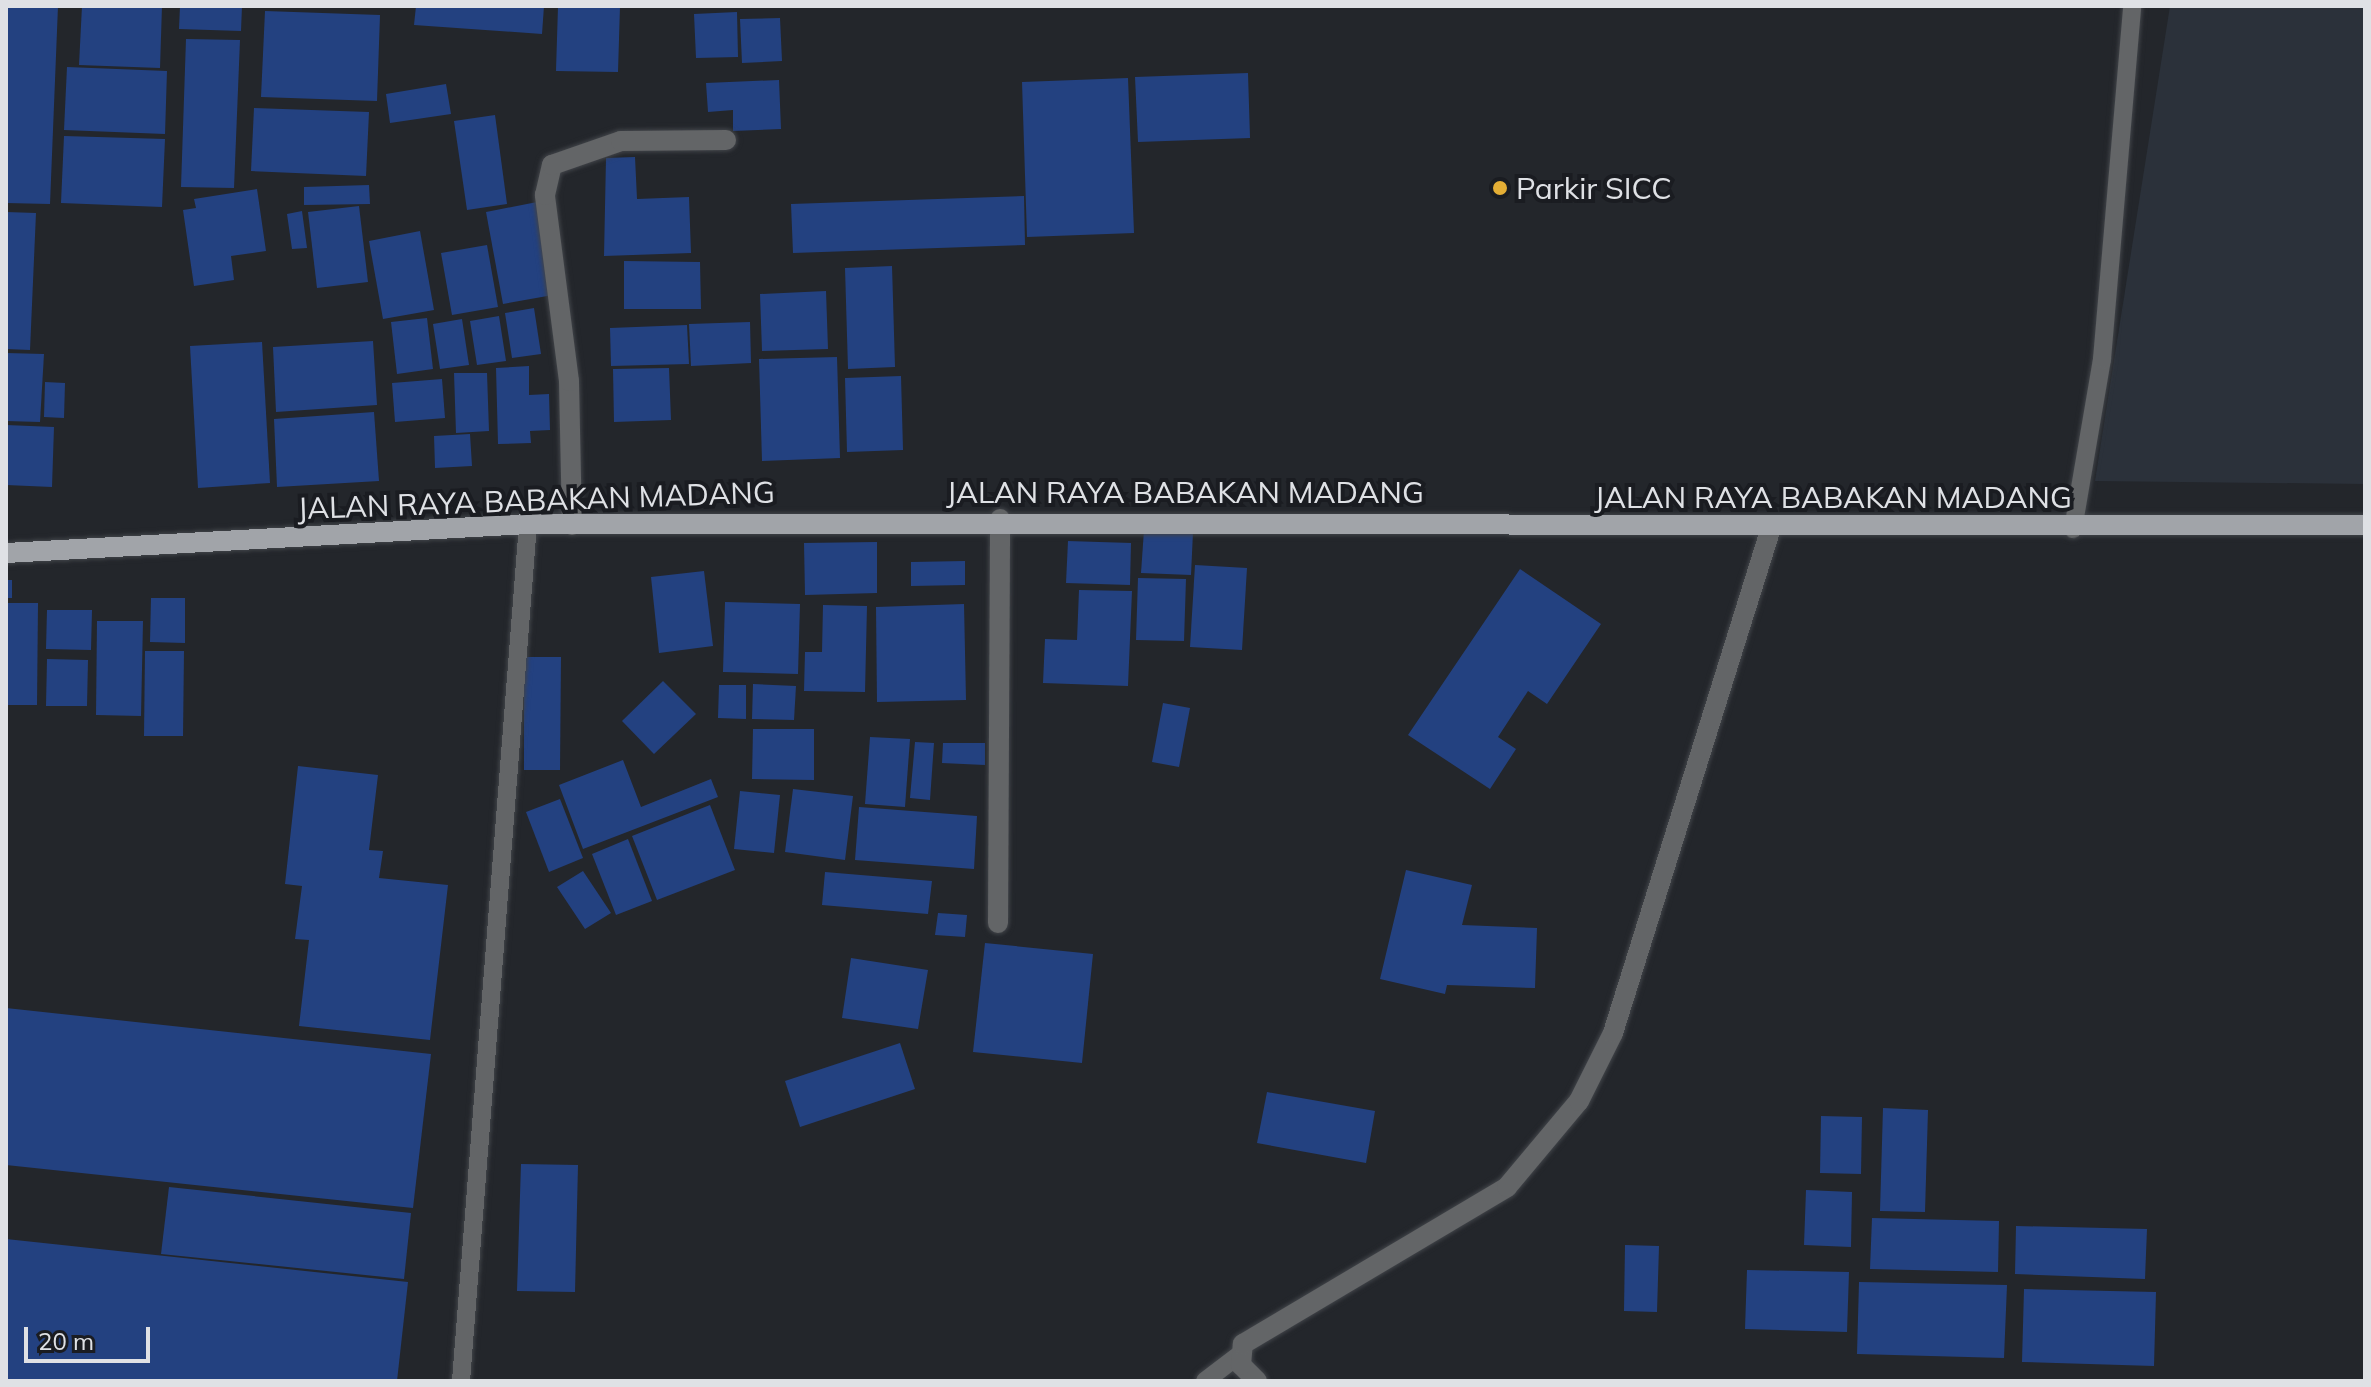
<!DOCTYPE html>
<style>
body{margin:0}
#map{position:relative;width:2371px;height:1387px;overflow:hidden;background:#23262b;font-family:Mulish,sans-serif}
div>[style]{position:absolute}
.built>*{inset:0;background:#2b313a}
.building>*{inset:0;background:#234180}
.roads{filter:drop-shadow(0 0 2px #414449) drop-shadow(0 0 2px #414449)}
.lane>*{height:18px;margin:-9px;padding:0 9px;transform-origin:9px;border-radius:9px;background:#636567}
.street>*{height:20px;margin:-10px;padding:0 10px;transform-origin:10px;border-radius:10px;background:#636567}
.primary>*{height:20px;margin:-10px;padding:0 10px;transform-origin:10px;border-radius:10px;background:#a1a4a9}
.dots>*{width:22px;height:22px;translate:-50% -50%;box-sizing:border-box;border:4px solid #1a1c21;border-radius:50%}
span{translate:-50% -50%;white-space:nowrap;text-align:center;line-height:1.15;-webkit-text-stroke:8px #1a1c21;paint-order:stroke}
.poi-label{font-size:30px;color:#dfe1e5}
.left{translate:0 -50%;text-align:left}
.street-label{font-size:30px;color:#dfe1e5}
.frame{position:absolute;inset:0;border:8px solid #dfe1e5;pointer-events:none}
.scale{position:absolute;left:24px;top:1327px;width:126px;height:36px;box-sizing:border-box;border:4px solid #dfe1e5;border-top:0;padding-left:10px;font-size:24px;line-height:28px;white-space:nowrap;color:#dfe1e5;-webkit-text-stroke:6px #1a1c21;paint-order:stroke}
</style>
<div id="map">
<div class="built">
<div style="clip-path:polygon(2170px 6px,2365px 6px,2365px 484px,2095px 481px)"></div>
</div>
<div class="building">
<div style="clip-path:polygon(6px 6px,58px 6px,50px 204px,6px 203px)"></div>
<div style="clip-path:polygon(82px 6px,162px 6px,160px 68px,79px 65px)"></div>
<div style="clip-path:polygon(180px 6px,242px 6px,241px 31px,179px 29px)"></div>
<div style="clip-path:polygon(416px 6px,544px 6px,542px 34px,414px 25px)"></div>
<div style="clip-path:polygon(558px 6px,620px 6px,618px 72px,556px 71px)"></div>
<div style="clip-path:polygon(265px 11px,380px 15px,377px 101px,261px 97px)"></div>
<div style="clip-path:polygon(737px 12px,738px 57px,696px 58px,694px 14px)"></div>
<div style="clip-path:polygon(780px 18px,782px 61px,742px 63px,740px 19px)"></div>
<div style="clip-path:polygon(186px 39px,240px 40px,234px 188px,181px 187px)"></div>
<div style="clip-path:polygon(67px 67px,167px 71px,165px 134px,64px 130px)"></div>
<div style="clip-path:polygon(1248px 73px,1250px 138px,1138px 142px,1135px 77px)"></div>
<div style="clip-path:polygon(1128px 78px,1134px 233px,1027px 237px,1022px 82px)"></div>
<div style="clip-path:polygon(779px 80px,781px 129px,733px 131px,733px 110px,708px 112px,706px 83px)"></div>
<div style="clip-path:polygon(446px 84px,451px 114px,390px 123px,386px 94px)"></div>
<div style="clip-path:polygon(254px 108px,369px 112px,366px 176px,251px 171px)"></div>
<div style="clip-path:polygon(495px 115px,507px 204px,467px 210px,454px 121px)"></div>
<div style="clip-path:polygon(64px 136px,165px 139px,162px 207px,61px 203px)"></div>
<div style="clip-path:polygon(635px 157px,637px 199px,689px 197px,691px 253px,604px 256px,606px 158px)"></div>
<div style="clip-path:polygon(369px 185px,370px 204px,304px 205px,304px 187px)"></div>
<div style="clip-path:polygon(257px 189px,266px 251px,231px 256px,234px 280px,194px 286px,183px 210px,196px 208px,194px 199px)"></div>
<div style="clip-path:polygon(1024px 196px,1025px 245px,793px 253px,791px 204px)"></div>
<div style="clip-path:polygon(537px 202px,553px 295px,503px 304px,486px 212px)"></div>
<div style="clip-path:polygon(359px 206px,368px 282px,317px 288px,308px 212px)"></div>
<div style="clip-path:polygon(302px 211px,307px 248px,292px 249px,287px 214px)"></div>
<div style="clip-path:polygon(6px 212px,36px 213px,30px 350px,6px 349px)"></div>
<div style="clip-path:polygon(420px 231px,434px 310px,383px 319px,369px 241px)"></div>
<div style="clip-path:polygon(487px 245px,498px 307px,452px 315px,441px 253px)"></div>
<div style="clip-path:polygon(624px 261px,700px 262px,701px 309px,624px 309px)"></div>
<div style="clip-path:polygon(892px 266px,895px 367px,848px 369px,845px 268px)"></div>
<div style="clip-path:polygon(826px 291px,828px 349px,762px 351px,760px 294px)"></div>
<div style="clip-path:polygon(534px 308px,541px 354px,512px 358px,505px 313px)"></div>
<div style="clip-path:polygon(499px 316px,506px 361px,477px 365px,470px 321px)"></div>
<div style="clip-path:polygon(427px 318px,433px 369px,397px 374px,391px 322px)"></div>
<div style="clip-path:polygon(462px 319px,469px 365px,440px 369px,433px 324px)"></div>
<div style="clip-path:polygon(750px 322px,751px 363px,691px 366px,689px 324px)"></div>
<div style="clip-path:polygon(687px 325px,689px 364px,611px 366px,610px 328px)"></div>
<div style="clip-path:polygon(373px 341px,377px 405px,276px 412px,273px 347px)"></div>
<div style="clip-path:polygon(262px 342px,270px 483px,198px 488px,190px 346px)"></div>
<div style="clip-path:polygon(6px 353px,44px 354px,40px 422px,6px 421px)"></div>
<div style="clip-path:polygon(837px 357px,840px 458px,762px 461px,759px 359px)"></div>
<div style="clip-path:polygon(529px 366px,529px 395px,549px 394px,550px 430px,530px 431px,531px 443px,498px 444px,496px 368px)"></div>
<div style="clip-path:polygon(669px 368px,671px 420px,614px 422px,613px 369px)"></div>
<div style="clip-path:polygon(454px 373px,487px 373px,489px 431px,456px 433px)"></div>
<div style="clip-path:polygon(901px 376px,903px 450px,847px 452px,845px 378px)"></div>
<div style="clip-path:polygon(442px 379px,445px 418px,395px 422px,392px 383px)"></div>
<div style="clip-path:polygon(45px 382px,65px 383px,64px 418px,44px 417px)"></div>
<div style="clip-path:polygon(374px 412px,379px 481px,277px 487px,274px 419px)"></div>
<div style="clip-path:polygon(6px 425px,54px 427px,52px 487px,6px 485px)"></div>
<div style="clip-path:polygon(470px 434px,472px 466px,435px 468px,434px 436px)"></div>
<div style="clip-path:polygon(1144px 530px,1193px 532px,1191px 575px,1141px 573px)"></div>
<div style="clip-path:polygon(1068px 541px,1131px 543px,1130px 585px,1066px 583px)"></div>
<div style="clip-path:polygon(877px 542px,877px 593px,805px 595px,804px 543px)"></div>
<div style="clip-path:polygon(965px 561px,965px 585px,911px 586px,911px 562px)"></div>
<div style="clip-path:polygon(1195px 565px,1247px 568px,1242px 650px,1190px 647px)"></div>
<div style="clip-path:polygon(1520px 569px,1601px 624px,1547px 704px,1528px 691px,1498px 737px,1516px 749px,1490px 789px,1408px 735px)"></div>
<div style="clip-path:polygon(704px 571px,713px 646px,659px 653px,651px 577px)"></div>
<div style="clip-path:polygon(1138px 578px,1186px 579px,1184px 641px,1136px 640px)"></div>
<div style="clip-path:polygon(6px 580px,12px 580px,12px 598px,6px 598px)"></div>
<div style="clip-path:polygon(1079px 590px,1132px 591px,1128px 686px,1043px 683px,1045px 639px,1077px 640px)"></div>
<div style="clip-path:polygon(151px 598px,185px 598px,185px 643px,150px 642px)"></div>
<div style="clip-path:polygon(725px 602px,800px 604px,798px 674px,723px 672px)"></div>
<div style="clip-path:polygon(6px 603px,38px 603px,37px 705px,6px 705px)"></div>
<div style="clip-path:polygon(964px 604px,966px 700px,877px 702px,876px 607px)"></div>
<div style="clip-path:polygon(823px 605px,867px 606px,865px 692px,804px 691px,805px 652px,822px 652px)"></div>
<div style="clip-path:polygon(47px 610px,92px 610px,91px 650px,46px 649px)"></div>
<div style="clip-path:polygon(97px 621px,143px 621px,141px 716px,96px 715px)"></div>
<div style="clip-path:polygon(145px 651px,184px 651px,183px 736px,144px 736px)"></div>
<div style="clip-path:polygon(524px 657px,561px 657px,560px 770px,524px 770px)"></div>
<div style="clip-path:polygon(47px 659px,88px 660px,87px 706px,46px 706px)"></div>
<div style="clip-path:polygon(663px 681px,696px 714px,654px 754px,622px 721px)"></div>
<div style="clip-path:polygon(753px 684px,796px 686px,794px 720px,752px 719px)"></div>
<div style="clip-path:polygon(719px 685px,746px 685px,746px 719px,718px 718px)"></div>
<div style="clip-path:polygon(1163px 703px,1190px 708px,1179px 767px,1152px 762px)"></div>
<div style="clip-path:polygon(753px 729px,814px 729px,814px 780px,752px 779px)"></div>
<div style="clip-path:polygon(870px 737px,910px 739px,905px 807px,865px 804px)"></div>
<div style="clip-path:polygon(915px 742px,934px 743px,930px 800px,910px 798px)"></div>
<div style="clip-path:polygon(943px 743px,985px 743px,985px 765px,942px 763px)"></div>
<div style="clip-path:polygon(623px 760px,641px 807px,711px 779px,718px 797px,583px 849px,559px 785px)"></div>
<div style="clip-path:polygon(298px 766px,378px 775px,369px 850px,383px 851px,379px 878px,448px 885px,430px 1040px,299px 1026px,309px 940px,295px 939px,302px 886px,285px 884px)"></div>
<div style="clip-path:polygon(793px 789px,853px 796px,845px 860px,785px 852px)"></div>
<div style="clip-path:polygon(740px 791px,780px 795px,774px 853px,734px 849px)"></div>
<div style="clip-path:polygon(560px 799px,583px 858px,549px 872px,526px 812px)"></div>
<div style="clip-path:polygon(710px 805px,735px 870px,657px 900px,632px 836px)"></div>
<div style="clip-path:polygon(859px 807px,977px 816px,974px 869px,855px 860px)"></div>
<div style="clip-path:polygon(628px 839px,652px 901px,616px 915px,592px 854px)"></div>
<div style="clip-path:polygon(1406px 870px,1472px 885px,1462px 925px,1537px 928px,1535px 988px,1447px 985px,1445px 994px,1380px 979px)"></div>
<div style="clip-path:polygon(583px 871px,611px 913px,585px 929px,557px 887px)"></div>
<div style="clip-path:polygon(825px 872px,932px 881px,928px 914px,822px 905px)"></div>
<div style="clip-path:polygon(938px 913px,967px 915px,965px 937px,935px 935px)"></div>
<div style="clip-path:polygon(985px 943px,1093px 954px,1082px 1063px,973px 1052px)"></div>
<div style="clip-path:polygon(851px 958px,928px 970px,918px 1029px,842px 1018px)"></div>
<div style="clip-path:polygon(6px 1008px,431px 1054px,413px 1208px,6px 1165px)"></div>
<div style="clip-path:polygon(900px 1043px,915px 1089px,800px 1127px,785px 1081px)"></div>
<div style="clip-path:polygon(1267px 1092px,1375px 1111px,1366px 1163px,1257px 1143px)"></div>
<div style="clip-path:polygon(1883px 1108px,1928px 1110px,1925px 1212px,1880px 1211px)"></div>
<div style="clip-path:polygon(1821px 1116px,1862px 1117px,1861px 1174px,1820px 1173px)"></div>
<div style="clip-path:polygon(521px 1164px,578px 1165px,575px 1292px,517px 1291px)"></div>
<div style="clip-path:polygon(169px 1187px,411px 1213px,404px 1279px,161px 1254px)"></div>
<div style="clip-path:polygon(1806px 1190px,1852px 1192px,1851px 1247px,1804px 1245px)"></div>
<div style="clip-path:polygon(1872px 1218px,1999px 1221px,1998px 1272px,1870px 1269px)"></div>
<div style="clip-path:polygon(2016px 1226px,2147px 1229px,2145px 1279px,2015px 1274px)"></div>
<div style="clip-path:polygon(6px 1239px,408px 1282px,397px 1381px,6px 1381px)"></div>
<div style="clip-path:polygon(1625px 1245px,1659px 1246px,1657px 1312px,1624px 1311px)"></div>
<div style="clip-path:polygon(1747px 1270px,1849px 1272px,1847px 1332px,1745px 1329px)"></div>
<div style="clip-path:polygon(1859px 1282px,2007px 1285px,2004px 1358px,1857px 1354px)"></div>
<div style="clip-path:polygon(2024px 1289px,2156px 1292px,2154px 1366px,2022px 1362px)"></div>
</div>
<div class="roads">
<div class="lane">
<div style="left:2073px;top:529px;width:172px;rotate:-80.3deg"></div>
<div style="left:2102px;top:359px;width:354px;rotate:-85.1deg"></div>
<div style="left:461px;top:1381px;width:860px;rotate:-85.53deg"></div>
<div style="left:1205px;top:1381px;width:43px;rotate:-37.4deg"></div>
</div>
<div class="street">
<div style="left:572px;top:525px;width:144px;rotate:-91.2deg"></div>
<div style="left:569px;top:381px;width:188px;rotate:-97.4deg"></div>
<div style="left:545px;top:195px;width:31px;rotate:-77deg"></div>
<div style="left:552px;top:165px;width:73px;rotate:-19.2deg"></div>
<div style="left:621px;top:141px;width:105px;rotate:-0.5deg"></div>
<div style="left:998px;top:923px;width:404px;rotate:-89.7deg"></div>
<div style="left:1257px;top:1381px;width:23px;rotate:-135deg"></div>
<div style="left:1241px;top:1365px;width:21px;rotate:-85deg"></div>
<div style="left:1243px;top:1344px;width:307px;rotate:-30.7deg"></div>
<div style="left:1507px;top:1187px;width:112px;rotate:-50.1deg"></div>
<div style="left:1579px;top:1101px;width:76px;rotate:-63.4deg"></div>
<div style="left:1613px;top:1033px;width:529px;rotate:-72.63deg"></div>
</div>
<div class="primary">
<div style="left:6px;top:553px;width:523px;rotate:-3.18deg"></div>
<div style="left:528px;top:524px;width:1837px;rotate:0.03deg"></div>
</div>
</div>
<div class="dots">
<div style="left:1500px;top:188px;background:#e4ae35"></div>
</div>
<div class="poi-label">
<span class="left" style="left:1516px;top:188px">Parkir SICC</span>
</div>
<div class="street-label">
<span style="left:1185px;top:492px">JALAN RAYA BABAKAN MADANG</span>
<span style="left:1833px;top:497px">JALAN RAYA BABAKAN MADANG</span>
<span style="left:536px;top:500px;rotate:-2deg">JALAN RAYA BABAKAN MADANG</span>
</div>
<div class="frame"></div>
<div class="scale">20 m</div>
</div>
